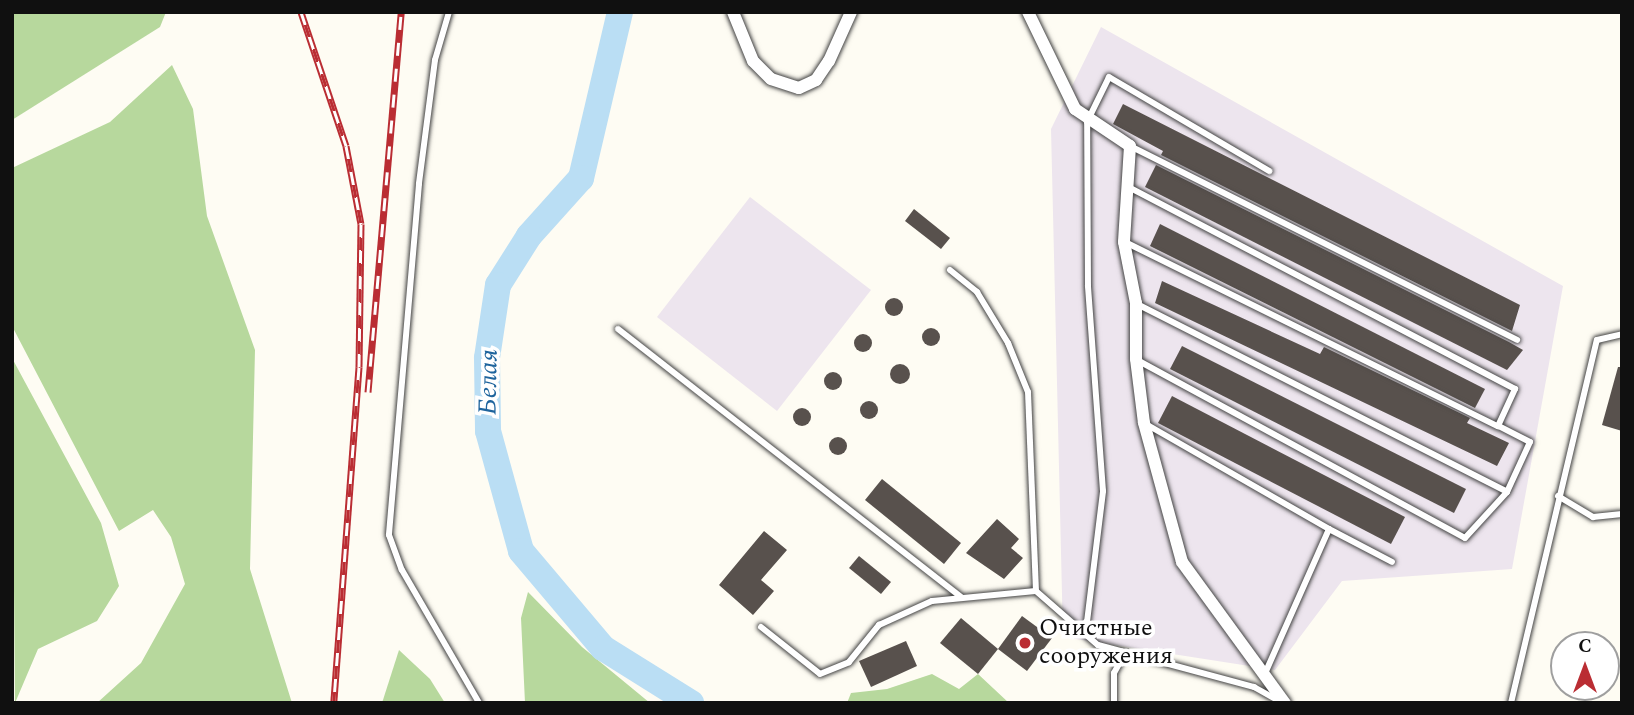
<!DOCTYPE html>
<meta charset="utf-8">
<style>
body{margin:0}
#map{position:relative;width:1634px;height:715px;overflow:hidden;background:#fefcf3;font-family:Spectral,serif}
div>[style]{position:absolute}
.industrial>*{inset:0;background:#ede5ee}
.forest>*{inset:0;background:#b7d89d}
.river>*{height:26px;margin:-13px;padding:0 13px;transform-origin:13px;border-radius:13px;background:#badef4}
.building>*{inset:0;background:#58514d}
.round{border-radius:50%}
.roads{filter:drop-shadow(0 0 2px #434343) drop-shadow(0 0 2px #434343)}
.lane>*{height:6px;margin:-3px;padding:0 3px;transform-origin:3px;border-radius:3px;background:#fff}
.street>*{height:12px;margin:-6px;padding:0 6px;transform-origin:6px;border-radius:6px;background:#fff}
.rail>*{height:7px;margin-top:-3.5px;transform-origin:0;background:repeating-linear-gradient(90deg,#fff 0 13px,#ba2d33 0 26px);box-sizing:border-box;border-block:2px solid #ba2d33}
.dots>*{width:19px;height:19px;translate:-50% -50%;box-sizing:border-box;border:4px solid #fff;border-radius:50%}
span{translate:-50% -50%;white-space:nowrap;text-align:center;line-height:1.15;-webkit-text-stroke:7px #fff;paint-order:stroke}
.poi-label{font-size:24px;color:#101010}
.left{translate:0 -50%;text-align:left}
.water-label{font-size:26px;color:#1e649d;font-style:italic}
.frame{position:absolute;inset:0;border:14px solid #101010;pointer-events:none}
.north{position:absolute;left:1550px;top:631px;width:70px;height:70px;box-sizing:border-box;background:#fff;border:2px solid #9f9f9f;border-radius:50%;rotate:0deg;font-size:19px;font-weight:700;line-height:28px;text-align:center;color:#101010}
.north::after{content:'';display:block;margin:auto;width:24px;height:32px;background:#ba2d33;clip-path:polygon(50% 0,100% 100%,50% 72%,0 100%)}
</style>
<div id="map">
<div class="industrial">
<div style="clip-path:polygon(1101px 27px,1563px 286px,1512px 569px,1342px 581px,1275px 670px,1063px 637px,1051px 129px)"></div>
<div style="clip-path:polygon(750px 197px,871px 290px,777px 411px,657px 317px)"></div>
</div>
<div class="forest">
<div style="clip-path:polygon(12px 12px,166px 12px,160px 27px,12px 120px)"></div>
<div style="clip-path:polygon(172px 65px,193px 109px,207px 216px,255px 350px,250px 569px,292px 703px,97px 703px,141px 663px,185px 584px,171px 537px,153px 510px,119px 531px,12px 326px,12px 168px,110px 122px)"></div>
<div style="clip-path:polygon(12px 358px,101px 523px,119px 586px,97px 621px,38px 649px,15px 703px)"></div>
<div style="clip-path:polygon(528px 592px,582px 647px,650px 703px,525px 703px,521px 618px)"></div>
<div style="clip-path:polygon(399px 650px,430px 679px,445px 703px,382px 703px)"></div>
<div style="clip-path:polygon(932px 674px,959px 689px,978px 674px,1009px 703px,847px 703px,851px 693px,887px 689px)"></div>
</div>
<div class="river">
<div style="left:620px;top:12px;width:171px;rotate:103.2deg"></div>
<div style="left:581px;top:178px;width:78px;rotate:131.9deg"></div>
<div style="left:529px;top:236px;width:58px;rotate:122.3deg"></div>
<div style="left:498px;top:285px;width:74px;rotate:98.6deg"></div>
<div style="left:487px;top:358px;width:73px;rotate:89.2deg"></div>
<div style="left:488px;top:431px;width:124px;rotate:74.6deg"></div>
<div style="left:521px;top:551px;width:127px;rotate:49.8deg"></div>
<div style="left:603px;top:648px;width:104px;rotate:32deg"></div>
</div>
<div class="building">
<div style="clip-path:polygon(1123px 104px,1520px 305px,1512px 331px,1161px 155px,1163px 151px,1113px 124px)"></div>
<div style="clip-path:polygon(1156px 165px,1509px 342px,1523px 350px,1507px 370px,1145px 187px)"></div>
<div style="clip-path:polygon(914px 209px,950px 238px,941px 249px,905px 221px)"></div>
<div style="clip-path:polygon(1160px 224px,1485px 389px,1475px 408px,1150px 246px)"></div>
<div style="clip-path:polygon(1162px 281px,1320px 354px,1324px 347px,1470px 418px,1467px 423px,1509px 443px,1497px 466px,1155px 303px)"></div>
<div class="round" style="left:885px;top:298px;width:18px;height:18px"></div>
<div class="round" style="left:922px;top:328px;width:18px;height:18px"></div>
<div class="round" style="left:854px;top:334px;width:18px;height:18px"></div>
<div style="clip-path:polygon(1182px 346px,1466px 489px,1454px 513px,1170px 369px)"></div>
<div class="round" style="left:890px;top:364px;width:20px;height:20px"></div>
<div style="clip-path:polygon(1618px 367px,1622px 367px,1622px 431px,1602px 425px)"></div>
<div class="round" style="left:824px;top:372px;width:18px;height:18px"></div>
<div style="clip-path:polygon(1172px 396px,1405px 517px,1391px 544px,1158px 423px)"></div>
<div class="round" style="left:860px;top:401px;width:18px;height:18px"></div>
<div class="round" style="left:793px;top:408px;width:18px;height:18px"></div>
<div class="round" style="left:829px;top:437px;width:18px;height:18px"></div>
<div style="clip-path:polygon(882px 479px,961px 543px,944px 564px,865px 500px)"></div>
<div style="clip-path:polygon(997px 519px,1019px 539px,1011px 548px,1023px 558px,1004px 579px,966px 553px)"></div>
<div style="clip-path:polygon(764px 531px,787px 550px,761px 580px,774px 591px,753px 615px,719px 585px)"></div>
<div style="clip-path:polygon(859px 556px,891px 582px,881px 594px,849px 568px)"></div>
<div style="clip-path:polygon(1022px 616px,1052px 638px,1027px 671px,998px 649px)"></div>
<div style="clip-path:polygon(961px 618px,998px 649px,978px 674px,940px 643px)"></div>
<div style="clip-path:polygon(906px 641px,917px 666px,871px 687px,859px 661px)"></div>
</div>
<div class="roads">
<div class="lane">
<div style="left:449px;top:12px;width:50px;rotate:106.3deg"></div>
<div style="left:435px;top:60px;width:125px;rotate:97.4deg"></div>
<div style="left:419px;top:184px;width:352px;rotate:94.9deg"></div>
<div style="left:389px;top:535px;width:37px;rotate:70deg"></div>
<div style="left:402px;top:570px;width:154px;rotate:59.9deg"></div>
<div style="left:1130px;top:146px;width:433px;rotate:26.6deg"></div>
<div style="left:1125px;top:242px;width:416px;rotate:26.3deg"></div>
<div style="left:1498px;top:426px;width:41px;rotate:-65.3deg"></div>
<div style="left:1515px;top:389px;width:437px;rotate:-152.4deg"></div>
<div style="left:950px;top:270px;width:35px;rotate:39deg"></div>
<div style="left:977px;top:292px;width:60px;rotate:58.7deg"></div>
<div style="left:1008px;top:343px;width:53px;rotate:67.8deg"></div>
<div style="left:1028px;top:392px;width:199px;rotate:87.7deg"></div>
<div style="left:1137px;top:304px;width:415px;rotate:26.9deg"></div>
<div style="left:1507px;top:492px;width:55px;rotate:-65.3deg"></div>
<div style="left:1530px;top:442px;width:36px;rotate:-153deg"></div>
<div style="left:618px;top:329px;width:435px;rotate:38deg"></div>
<div style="left:1137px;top:360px;width:373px;rotate:28.5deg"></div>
<div style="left:1465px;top:538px;width:62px;rotate:-47.6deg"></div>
<div style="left:1144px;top:423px;width:213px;rotate:29.8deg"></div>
<div style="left:1329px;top:529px;width:161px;rotate:113.9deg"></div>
<div style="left:1558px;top:496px;width:41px;rotate:31deg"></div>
<div style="left:1593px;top:517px;width:29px;rotate:-6deg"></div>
<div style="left:1329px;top:529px;width:71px;rotate:27.6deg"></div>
<div style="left:761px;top:627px;width:75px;rotate:38.5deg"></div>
<div style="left:820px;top:674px;width:31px;rotate:-22deg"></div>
<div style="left:849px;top:662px;width:48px;rotate:-51deg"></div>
<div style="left:879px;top:625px;width:58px;rotate:-24.4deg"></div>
<div style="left:932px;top:601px;width:104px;rotate:-5.5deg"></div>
<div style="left:1036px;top:591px;width:82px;rotate:41.1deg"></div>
<div style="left:1098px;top:645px;width:162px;rotate:15.1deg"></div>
<div style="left:1254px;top:687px;width:31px;rotate:29deg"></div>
<div style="left:1086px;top:630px;width:140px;rotate:-83deg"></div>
<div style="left:1103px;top:491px;width:206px;rotate:-94.2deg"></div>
<div style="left:1088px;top:286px;width:164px;rotate:-90.3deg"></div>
<div style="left:1087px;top:122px;width:50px;rotate:-63.9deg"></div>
<div style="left:1109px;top:77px;width:186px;rotate:30.4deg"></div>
<div style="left:1114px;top:703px;width:30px;rotate:-90deg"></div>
<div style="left:1114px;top:673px;width:21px;rotate:-61deg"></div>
<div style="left:1511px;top:703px;width:373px;rotate:-76.7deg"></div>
<div style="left:1597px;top:340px;width:26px;rotate:-13deg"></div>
</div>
<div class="street">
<div style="left:733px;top:12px;width:53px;rotate:67.8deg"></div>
<div style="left:753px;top:61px;width:25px;rotate:45deg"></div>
<div style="left:771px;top:79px;width:29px;rotate:18deg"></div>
<div style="left:799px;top:88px;width:19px;rotate:-25deg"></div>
<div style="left:816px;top:80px;width:23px;rotate:-56deg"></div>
<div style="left:829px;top:61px;width:54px;rotate:-65.8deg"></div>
<div style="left:1028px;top:12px;width:108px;rotate:64.1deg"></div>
<div style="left:1075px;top:109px;width:66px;rotate:33.9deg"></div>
<div style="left:1130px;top:146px;width:96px;rotate:93.6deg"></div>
<div style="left:1124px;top:242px;width:62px;rotate:78.9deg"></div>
<div style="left:1136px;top:303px;width:56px;rotate:90deg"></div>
<div style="left:1136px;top:359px;width:64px;rotate:82.9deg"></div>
<div style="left:1144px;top:423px;width:144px;rotate:74.7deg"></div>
<div style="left:1182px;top:562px;width:175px;rotate:53.9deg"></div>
</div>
</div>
<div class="rail">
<div style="left:301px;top:12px;width:141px;rotate:71.4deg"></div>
<div style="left:346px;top:146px;width:79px;rotate:79.1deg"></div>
<div style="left:361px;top:224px;width:143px;rotate:90.8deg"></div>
<div style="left:359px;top:367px;width:337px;rotate:94.3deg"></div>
<div style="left:368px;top:392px;width:381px;rotate:-85deg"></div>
</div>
<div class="dots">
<div style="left:1025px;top:643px;background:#ba2d33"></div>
</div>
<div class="poi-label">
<span class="left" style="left:1039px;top:643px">Очистные<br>сооружения</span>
</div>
<div class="water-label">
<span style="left:489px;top:382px;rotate:-89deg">Белая</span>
</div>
<div class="frame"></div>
<div class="north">С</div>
</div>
